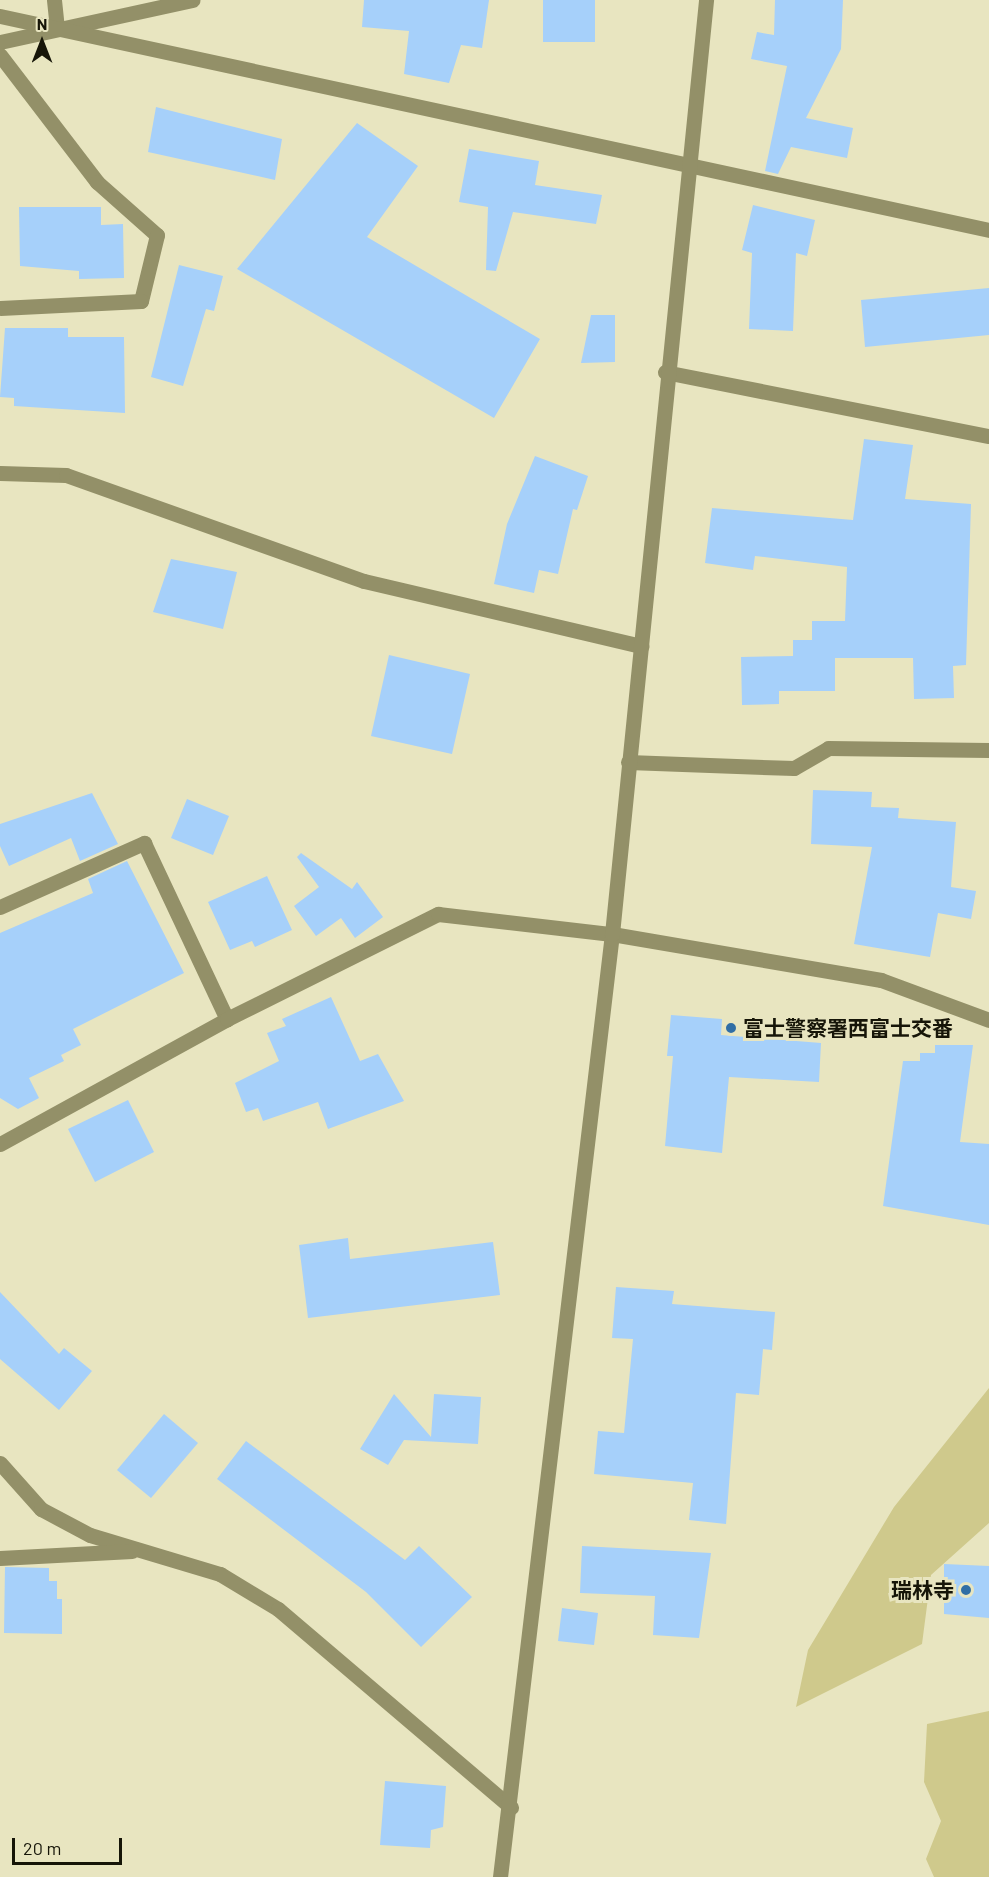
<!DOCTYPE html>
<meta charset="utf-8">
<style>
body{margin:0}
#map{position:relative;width:989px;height:1877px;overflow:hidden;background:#e8e5c0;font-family:Barlow,"Noto Sans JP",sans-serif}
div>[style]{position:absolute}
.green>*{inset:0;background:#cfc98c}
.building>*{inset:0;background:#a6d0fa}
.minor>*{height:15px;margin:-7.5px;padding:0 7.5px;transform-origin:7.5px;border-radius:7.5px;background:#939068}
.tertiary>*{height:15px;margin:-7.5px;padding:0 7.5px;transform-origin:7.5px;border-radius:7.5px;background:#939068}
.dots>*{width:16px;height:16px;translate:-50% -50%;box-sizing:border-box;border:3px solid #e8e5c0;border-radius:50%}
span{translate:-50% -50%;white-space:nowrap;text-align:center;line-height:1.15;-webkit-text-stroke:6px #e8e5c0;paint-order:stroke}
.poi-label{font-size:21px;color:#161508;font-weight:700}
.left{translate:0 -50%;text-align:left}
.right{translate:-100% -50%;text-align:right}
.north{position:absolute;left:12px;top:12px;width:60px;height:60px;-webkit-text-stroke:4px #e8e5c0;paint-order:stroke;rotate:0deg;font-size:16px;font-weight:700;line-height:24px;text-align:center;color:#161508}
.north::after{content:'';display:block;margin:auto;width:21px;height:27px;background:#161508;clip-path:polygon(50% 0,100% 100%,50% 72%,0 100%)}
.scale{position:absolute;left:12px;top:1838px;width:110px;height:27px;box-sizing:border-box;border:3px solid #161508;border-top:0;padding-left:8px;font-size:18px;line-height:21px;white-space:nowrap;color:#161508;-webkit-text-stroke:4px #e8e5c0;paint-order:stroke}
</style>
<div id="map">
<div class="green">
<div style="clip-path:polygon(989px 1388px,989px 1523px,931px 1575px,922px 1644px,796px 1707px,808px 1650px,894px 1507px)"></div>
<div style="clip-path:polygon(989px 1711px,989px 1877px,934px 1877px,926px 1859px,941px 1821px,924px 1782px,927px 1724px)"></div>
</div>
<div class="building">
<div style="clip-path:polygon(364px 0,489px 0,482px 48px,461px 45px,449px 83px,404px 74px,409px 31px,362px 27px)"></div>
<div style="clip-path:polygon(543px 0,595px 0,595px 42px,543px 42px)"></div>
<div style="clip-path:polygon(775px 0,843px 0,841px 49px,806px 118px,853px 128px,847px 158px,791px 147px,778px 174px,765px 171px,787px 66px,751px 59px,757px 32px,774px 35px)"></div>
<div style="clip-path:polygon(156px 107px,282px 139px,275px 180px,148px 152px)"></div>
<div style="clip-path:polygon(357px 123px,418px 166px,367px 237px,540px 339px,494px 418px,237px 269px)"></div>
<div style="clip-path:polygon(469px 149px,539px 161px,535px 185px,602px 195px,596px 224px,513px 212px,496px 271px,486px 270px,488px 207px,459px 202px)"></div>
<div style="clip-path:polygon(753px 205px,815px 220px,807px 256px,796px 253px,793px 331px,749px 329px,752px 253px,742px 250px)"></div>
<div style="clip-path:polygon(19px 207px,101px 207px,101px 225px,123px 224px,124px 278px,79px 279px,79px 271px,20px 266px)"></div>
<div style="clip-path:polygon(179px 265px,223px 276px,214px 311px,206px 309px,183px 386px,151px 377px)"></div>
<div style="clip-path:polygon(989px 288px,989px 335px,865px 347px,861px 300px)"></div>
<div style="clip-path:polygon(591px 315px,615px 315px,615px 362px,581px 363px)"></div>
<div style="clip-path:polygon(5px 328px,68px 328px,68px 337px,124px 337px,125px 413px,14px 406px,14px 398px,0 397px)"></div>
<div style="clip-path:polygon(864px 439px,913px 445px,905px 499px,971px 504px,966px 665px,953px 666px,954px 698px,914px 699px,913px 658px,835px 658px,835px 691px,779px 691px,779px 704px,742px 705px,741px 657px,793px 656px,793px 640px,812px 640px,812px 621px,845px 621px,847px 567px,755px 556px,753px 570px,705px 563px,712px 508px,853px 520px)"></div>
<div style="clip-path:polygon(535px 456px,588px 476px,577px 510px,573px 509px,558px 574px,539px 570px,534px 593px,494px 584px,507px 524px)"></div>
<div style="clip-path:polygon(171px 559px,237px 572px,223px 629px,153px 612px)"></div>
<div style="clip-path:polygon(389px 655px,470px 674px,452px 754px,371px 736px)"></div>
<div style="clip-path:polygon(813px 790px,872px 792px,871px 807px,899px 808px,898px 818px,956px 822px,951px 887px,976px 891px,971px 919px,938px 913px,930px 957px,854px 944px,872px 847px,811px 844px)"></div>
<div style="clip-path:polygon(92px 793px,118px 844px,80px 861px,71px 838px,9px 866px,0 846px,0 824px)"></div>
<div style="clip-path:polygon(187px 799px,229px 816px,213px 855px,171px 838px)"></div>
<div style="clip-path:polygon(301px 853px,352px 889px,357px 882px,383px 917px,355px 938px,341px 918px,316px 936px,294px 906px,319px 887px,297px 857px)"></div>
<div style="clip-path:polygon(127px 861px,184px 973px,73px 1029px,81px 1045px,61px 1055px,64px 1061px,29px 1078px,39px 1098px,18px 1109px,0 1098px,0 933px,93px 893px,88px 879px)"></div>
<div style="clip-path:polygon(267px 876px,292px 930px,255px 947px,252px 941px,230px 950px,208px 902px)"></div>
<div style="clip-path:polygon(331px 997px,360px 1061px,378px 1054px,404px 1101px,328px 1129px,318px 1102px,263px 1121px,258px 1108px,246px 1112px,235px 1083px,279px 1061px,267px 1033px,286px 1026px,282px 1019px)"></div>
<div style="clip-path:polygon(671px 1015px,722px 1019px,721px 1035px,821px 1043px,819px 1082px,729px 1077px,722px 1153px,665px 1146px,673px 1056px,667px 1056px)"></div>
<div style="clip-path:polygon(935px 1045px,973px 1045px,960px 1142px,989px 1144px,989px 1225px,883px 1206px,903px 1061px,920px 1061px,920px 1053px,935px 1053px)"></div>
<div style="clip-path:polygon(128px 1100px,154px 1152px,95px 1182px,68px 1129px)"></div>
<div style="clip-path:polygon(348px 1238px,350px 1259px,493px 1242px,500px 1295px,308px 1318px,299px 1245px)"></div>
<div style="clip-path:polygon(616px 1287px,674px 1291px,672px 1304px,775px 1312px,772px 1350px,763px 1349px,759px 1395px,736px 1393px,726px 1524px,689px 1520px,693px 1483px,594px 1474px,598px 1431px,624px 1433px,633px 1339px,612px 1338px)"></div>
<div style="clip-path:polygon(0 1292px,59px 1354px,64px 1348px,92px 1371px,59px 1410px,0 1359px)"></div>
<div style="clip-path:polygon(394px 1394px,431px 1437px,434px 1394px,481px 1397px,478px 1444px,404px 1440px,388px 1465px,360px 1449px)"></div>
<div style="clip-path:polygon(164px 1414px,198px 1443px,151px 1498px,117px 1470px)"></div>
<div style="clip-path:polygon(246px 1441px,405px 1560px,419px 1546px,472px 1597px,421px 1647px,366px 1592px,217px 1479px)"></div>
<div style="clip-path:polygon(582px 1546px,711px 1553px,699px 1638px,653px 1635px,655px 1596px,580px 1593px)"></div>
<div style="clip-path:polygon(944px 1564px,989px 1566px,989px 1618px,944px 1614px)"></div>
<div style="clip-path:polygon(5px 1567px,49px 1568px,49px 1581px,57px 1581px,57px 1599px,62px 1599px,62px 1634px,4px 1633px)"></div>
<div style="clip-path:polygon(562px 1608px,598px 1613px,594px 1645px,558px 1641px)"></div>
<div style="clip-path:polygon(385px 1781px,446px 1786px,443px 1827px,431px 1830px,430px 1848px,380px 1845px)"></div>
</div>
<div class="minor">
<div style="left:54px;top:0;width:29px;rotate:84deg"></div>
<div style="left:0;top:42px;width:197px;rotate:-12.3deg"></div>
<div style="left:0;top:55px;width:160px;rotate:52.6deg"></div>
<div style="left:97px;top:182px;width:80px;rotate:41.5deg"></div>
<div style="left:157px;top:235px;width:68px;rotate:103.6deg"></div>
<div style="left:141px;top:301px;width:141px;rotate:177.2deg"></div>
<div style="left:665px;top:372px;width:330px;rotate:11.2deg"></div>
<div style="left:0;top:473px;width:66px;rotate:1.7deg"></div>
<div style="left:66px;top:475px;width:316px;rotate:19.6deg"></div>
<div style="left:364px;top:581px;width:285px;rotate:13.2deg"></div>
<div style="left:628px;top:762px;width:166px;rotate:2.1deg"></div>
<div style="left:794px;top:768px;width:39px;rotate:-30deg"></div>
<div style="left:828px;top:748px;width:161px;rotate:0.7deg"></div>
<div style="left:0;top:907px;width:158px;rotate:-24deg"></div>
<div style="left:144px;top:843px;width:195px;rotate:64.8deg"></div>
<div style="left:0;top:1144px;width:259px;rotate:-28.8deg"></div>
<div style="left:227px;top:1019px;width:236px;rotate:-26.5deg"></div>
<div style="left:438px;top:914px;width:175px;rotate:6.6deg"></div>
<div style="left:612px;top:934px;width:273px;rotate:9.7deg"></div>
<div style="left:881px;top:980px;width:115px;rotate:20.3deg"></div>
<div style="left:0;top:1463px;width:62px;rotate:48.3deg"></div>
<div style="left:41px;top:1509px;width:55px;rotate:28deg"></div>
<div style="left:90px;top:1535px;width:136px;rotate:16.7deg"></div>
<div style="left:220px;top:1574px;width:68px;rotate:31.1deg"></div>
<div style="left:278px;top:1609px;width:306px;rotate:40.4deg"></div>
<div style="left:0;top:1558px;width:132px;rotate:-3deg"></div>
</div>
<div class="tertiary">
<div style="left:0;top:16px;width:1012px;rotate:12.21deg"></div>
<div style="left:500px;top:1877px;width:950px;rotate:-83.23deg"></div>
<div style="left:612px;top:934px;width:939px;rotate:-84.25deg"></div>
</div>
<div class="dots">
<div style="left:731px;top:1028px;background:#306ea5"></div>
<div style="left:966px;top:1590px;background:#306ea5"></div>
</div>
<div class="poi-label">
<span class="left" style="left:743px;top:1028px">富士警察署西富士交番</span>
<span class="right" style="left:954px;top:1590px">瑞林寺</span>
</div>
<div class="north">N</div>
<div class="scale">20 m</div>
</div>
